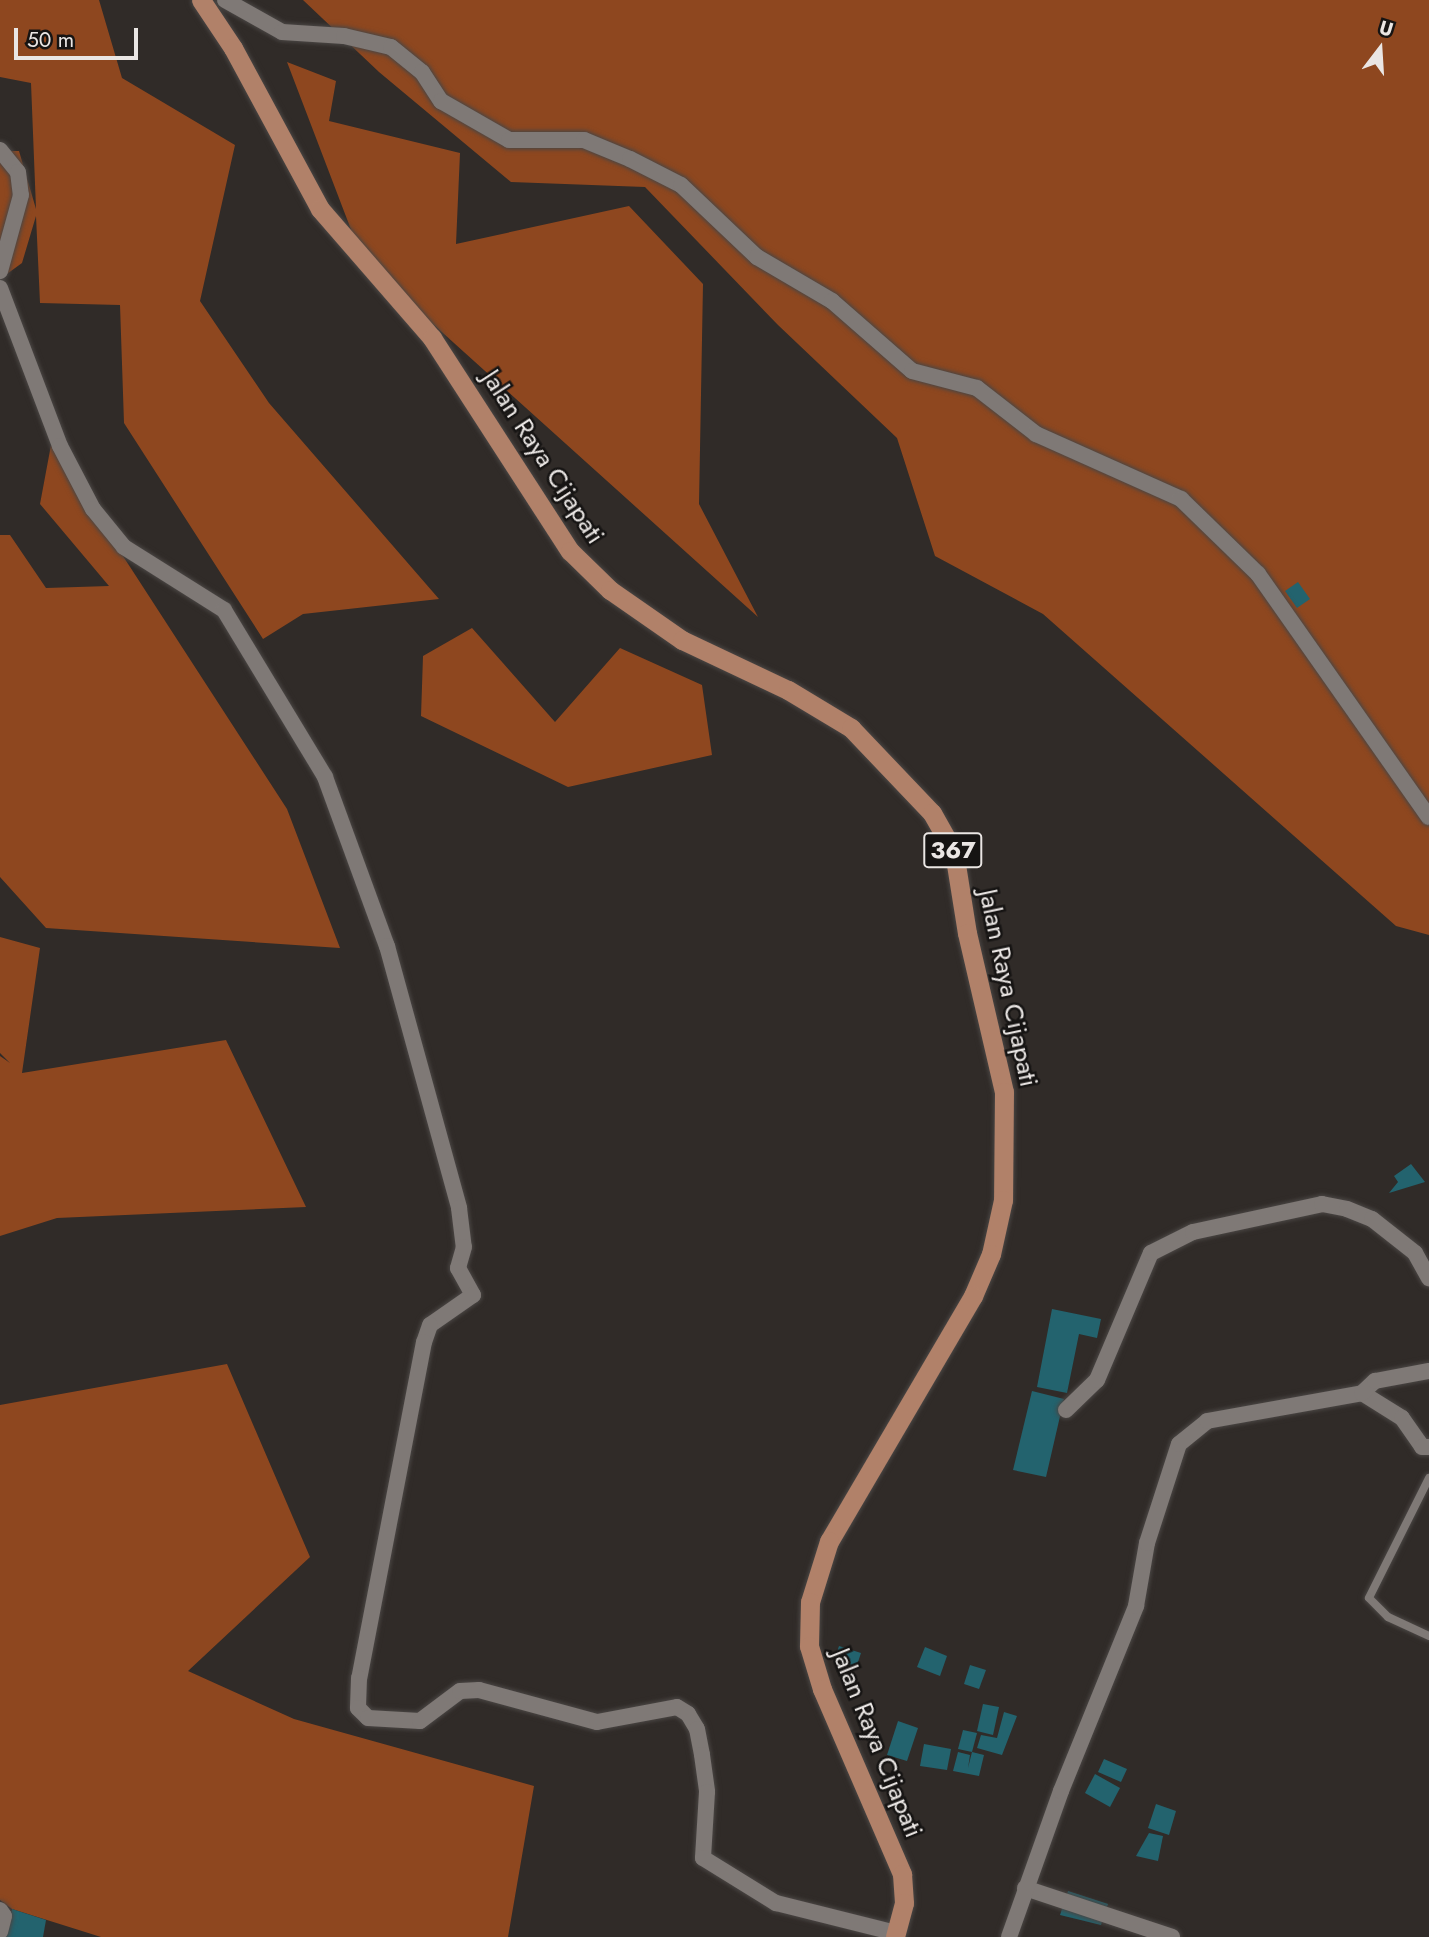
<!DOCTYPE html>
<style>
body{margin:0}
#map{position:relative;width:1429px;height:1937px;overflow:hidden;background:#302b28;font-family:Jost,sans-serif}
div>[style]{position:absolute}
.forest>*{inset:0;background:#8e471f}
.building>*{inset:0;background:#23636e}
.roads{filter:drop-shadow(0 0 2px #4a4644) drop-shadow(0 0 2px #4a4644)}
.service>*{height:8px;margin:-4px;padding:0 4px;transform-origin:4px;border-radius:4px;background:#7f7976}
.minor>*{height:16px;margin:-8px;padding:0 8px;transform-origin:8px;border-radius:8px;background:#7f7976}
.primary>*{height:19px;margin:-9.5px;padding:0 9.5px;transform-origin:9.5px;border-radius:9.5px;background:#b18169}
span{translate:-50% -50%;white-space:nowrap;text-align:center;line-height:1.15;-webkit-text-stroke:5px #161413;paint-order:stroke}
.shield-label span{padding:2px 5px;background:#161413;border:2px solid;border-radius:5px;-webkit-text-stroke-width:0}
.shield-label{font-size:24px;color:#eae6e4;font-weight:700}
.street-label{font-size:26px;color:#eae6e4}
.north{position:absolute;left:1345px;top:14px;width:70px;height:70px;-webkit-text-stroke:5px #161413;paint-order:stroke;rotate:17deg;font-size:19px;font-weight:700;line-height:28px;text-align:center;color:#eae6e4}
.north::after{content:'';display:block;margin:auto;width:24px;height:32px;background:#eae6e4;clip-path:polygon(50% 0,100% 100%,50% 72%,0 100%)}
.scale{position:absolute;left:14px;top:28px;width:124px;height:32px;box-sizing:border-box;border:4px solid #eae6e4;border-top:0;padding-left:9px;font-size:21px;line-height:24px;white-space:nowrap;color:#eae6e4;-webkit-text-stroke:5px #161413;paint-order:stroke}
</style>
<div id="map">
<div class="forest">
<div style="clip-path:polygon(0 0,99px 0,122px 78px,235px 145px,200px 301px,269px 403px,439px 599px,303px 614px,263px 639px,124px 423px,120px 305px,40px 303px,36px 216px,22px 263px,0 279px,0 151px,19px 151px,36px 209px,31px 83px,0 77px)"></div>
<div style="clip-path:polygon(303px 0,1429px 0,1429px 935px,1396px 926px,1043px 614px,935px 556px,897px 438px,778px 325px,645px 187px,511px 182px,379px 72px)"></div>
<div style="clip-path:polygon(287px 62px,336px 81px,329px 121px,460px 153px,456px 244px,629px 206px,703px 284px,699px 504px,758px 617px,363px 261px)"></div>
<div style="clip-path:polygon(51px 445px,287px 809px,340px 948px,46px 928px,0 877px,0 535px,10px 535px,46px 588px,109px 586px,40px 504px)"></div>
<div style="clip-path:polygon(472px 628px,555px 722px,620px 648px,702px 685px,712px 755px,568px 787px,421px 716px,423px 656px)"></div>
<div style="clip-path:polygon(0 937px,40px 948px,22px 1073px,226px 1040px,306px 1207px,57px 1218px,0 1236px,0 1056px,10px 1063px,0 1053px)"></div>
<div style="clip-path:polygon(227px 1364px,310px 1557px,188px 1671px,294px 1719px,534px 1786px,508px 1937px,101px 1937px,12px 1909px,0 1900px,0 1405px)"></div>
</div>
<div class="building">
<div style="clip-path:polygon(1298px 582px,1310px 599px,1297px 608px,1285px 591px)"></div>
<div style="clip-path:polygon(1411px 1164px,1425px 1182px,1389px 1193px,1398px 1182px,1394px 1176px)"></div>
<div style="clip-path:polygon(1052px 1309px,1101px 1319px,1097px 1338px,1079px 1334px,1067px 1393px,1037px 1387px)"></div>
<div style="clip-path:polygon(1032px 1391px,1064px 1399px,1046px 1477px,1013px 1470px)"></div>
<div style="clip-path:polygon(839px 1646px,861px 1653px,856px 1668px,834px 1661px)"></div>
<div style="clip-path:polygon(925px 1647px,947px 1656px,940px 1676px,917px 1667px)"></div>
<div style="clip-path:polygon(970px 1665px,986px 1670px,979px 1689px,964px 1684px)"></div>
<div style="clip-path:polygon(983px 1704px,999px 1707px,993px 1735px,977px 1731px)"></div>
<div style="clip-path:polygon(1004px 1712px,1017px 1716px,1002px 1755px,977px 1748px,981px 1735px,997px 1738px)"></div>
<div style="clip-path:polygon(898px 1721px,918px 1728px,907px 1761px,887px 1755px)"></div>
<div style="clip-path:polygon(963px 1730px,977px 1733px,972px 1752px,958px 1749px)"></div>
<div style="clip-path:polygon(924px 1744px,951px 1749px,947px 1770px,920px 1766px)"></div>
<div style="clip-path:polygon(958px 1752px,970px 1755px,968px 1768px,972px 1752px,984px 1755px,979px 1776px,953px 1771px)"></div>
<div style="clip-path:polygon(1104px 1759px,1127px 1769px,1121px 1782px,1098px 1772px)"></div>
<div style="clip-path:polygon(1095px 1774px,1120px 1788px,1110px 1807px,1085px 1793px)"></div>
<div style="clip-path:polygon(1156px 1804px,1176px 1811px,1169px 1835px,1148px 1828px)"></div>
<div style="clip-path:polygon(1149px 1833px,1163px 1836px,1158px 1861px,1136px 1856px)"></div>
<div style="clip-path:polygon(1068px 1891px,1108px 1904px,1101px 1925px,1060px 1915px)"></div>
<div style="clip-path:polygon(12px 1909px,46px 1920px,43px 1937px,6px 1937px)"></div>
</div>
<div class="roads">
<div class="service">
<div style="left:1429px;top:1478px;width:134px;rotate:116.6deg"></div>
<div style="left:1369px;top:1598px;width:27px;rotate:45deg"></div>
<div style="left:1388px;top:1617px;width:45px;rotate:24.9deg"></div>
</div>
<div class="minor">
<div style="left:225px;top:0;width:65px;rotate:29.3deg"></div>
<div style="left:282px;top:32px;width:62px;rotate:3.7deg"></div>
<div style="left:344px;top:36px;width:48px;rotate:13.2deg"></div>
<div style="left:391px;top:47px;width:40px;rotate:39deg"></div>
<div style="left:422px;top:72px;width:35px;rotate:57deg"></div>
<div style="left:441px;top:101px;width:78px;rotate:29.8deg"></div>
<div style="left:509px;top:140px;width:75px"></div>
<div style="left:584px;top:140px;width:50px;rotate:22.4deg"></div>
<div style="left:630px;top:159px;width:57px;rotate:27deg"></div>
<div style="left:681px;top:185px;width:105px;rotate:43.5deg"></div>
<div style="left:757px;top:257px;width:87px;rotate:30.4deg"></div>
<div style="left:832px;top:301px;width:106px;rotate:41.2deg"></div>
<div style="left:912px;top:371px;width:67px;rotate:14.7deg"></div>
<div style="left:977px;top:388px;width:75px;rotate:37.9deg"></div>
<div style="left:1036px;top:434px;width:159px;rotate:24.1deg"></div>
<div style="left:1181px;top:499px;width:107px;rotate:44.2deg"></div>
<div style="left:1258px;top:574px;width:297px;rotate:54.9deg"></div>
<div style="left:0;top:150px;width:28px;rotate:51deg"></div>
<div style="left:18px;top:172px;width:23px;rotate:83deg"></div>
<div style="left:21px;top:195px;width:79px;rotate:105.4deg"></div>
<div style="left:0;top:288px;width:169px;rotate:69.2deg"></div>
<div style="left:60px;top:446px;width:71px;rotate:62.4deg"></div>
<div style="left:93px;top:509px;width:49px;rotate:50.8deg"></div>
<div style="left:124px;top:547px;width:118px;rotate:32.2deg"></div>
<div style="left:224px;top:610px;width:195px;rotate:58.8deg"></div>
<div style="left:325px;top:777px;width:180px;rotate:69.9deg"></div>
<div style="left:387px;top:946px;width:272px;rotate:74.6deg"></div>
<div style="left:459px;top:1208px;width:39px;rotate:83deg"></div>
<div style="left:464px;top:1247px;width:22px;rotate:106deg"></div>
<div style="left:458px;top:1268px;width:31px;rotate:61deg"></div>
<div style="left:473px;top:1295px;width:52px;rotate:145.1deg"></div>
<div style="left:430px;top:1325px;width:18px;rotate:109deg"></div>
<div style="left:424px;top:1342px;width:342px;rotate:100.9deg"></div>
<div style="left:359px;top:1678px;width:30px;rotate:92deg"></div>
<div style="left:358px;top:1708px;width:14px;rotate:45deg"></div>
<div style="left:368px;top:1718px;width:52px;rotate:3.3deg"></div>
<div style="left:420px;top:1721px;width:50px;rotate:-36.9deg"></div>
<div style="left:460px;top:1691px;width:19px;rotate:-3deg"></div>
<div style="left:479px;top:1690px;width:122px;rotate:15.2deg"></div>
<div style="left:597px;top:1722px;width:81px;rotate:-10.6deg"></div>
<div style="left:677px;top:1707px;width:13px;rotate:32deg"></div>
<div style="left:688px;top:1714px;width:17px;rotate:59deg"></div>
<div style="left:697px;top:1729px;width:26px;rotate:79deg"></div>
<div style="left:702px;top:1755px;width:37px;rotate:82deg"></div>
<div style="left:707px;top:1792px;width:66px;rotate:93.5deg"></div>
<div style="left:703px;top:1858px;width:86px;rotate:31.7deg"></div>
<div style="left:776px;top:1903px;width:124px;rotate:14deg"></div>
<div style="left:1362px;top:1393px;width:47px;rotate:32deg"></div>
<div style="left:1402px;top:1418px;width:35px;rotate:55deg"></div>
<div style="left:1422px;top:1447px;width:7px"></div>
<div style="left:1066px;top:1410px;width:43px;rotate:-44.1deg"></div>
<div style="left:1097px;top:1380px;width:138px;rotate:-67deg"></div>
<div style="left:1151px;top:1253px;width:47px;rotate:-26.6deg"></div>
<div style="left:1193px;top:1232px;width:132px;rotate:-12.2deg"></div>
<div style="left:1322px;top:1204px;width:25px;rotate:11deg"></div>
<div style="left:1347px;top:1209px;width:27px;rotate:22deg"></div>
<div style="left:1372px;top:1219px;width:55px;rotate:38.3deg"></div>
<div style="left:1415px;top:1253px;width:29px;rotate:61deg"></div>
<div style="left:1025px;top:1888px;width:155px;rotate:18.4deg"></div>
<div style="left:0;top:1910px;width:7px;rotate:56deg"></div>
<div style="left:4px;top:1916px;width:16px;rotate:104deg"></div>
<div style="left:1009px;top:1937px;width:155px;rotate:-70.4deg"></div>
<div style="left:1061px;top:1791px;width:200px;rotate:-67.9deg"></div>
<div style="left:1136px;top:1606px;width:64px;rotate:-80.1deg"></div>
<div style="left:1147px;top:1543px;width:104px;rotate:-72.1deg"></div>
<div style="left:1179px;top:1444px;width:36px;rotate:-39deg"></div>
<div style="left:1207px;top:1421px;width:158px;rotate:-10.2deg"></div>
<div style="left:1362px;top:1393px;width:18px;rotate:-43deg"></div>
<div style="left:1375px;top:1381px;width:55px;rotate:-10.5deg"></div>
</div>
<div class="primary">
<div style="left:201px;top:0;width:58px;rotate:56.3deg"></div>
<div style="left:233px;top:48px;width:183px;rotate:61.6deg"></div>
<div style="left:320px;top:209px;width:171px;rotate:49deg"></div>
<div style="left:432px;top:338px;width:254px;rotate:57.1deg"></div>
<div style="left:570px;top:551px;width:56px;rotate:44.3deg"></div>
<div style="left:610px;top:590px;width:88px;rotate:34.8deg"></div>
<div style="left:682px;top:640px;width:117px;rotate:25.3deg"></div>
<div style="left:788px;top:690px;width:74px;rotate:31.1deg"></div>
<div style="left:851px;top:728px;width:117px;rotate:46.4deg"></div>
<div style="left:932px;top:813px;width:45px;rotate:60.6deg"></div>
<div style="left:954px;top:852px;width:82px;rotate:80.9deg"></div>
<div style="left:967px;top:933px;width:163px;rotate:76.9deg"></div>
<div style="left:1004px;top:1092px;width:108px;rotate:90.5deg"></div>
<div style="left:1003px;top:1200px;width:55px;rotate:102.5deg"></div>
<div style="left:991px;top:1254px;width:46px;rotate:113.2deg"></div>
<div style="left:973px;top:1296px;width:284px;rotate:120.4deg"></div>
<div style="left:829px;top:1541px;width:64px;rotate:107.3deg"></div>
<div style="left:810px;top:1602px;width:44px;rotate:91.3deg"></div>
<div style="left:809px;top:1646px;width:45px;rotate:73.2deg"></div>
<div style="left:822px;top:1689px;width:202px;rotate:66.6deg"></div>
<div style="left:902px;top:1874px;width:29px;rotate:86deg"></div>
<div style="left:904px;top:1903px;width:35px;rotate:105deg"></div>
</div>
</div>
<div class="shield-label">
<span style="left:953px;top:850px">367</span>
</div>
<div class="street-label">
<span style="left:543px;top:457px;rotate:57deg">Jalan Raya Cijapati</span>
<span style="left:1008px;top:988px;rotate:78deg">Jalan Raya Cijapati</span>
<span style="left:877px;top:1743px;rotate:68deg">Jalan Raya Cijapati</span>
</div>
<div class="north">U</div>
<div class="scale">50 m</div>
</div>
